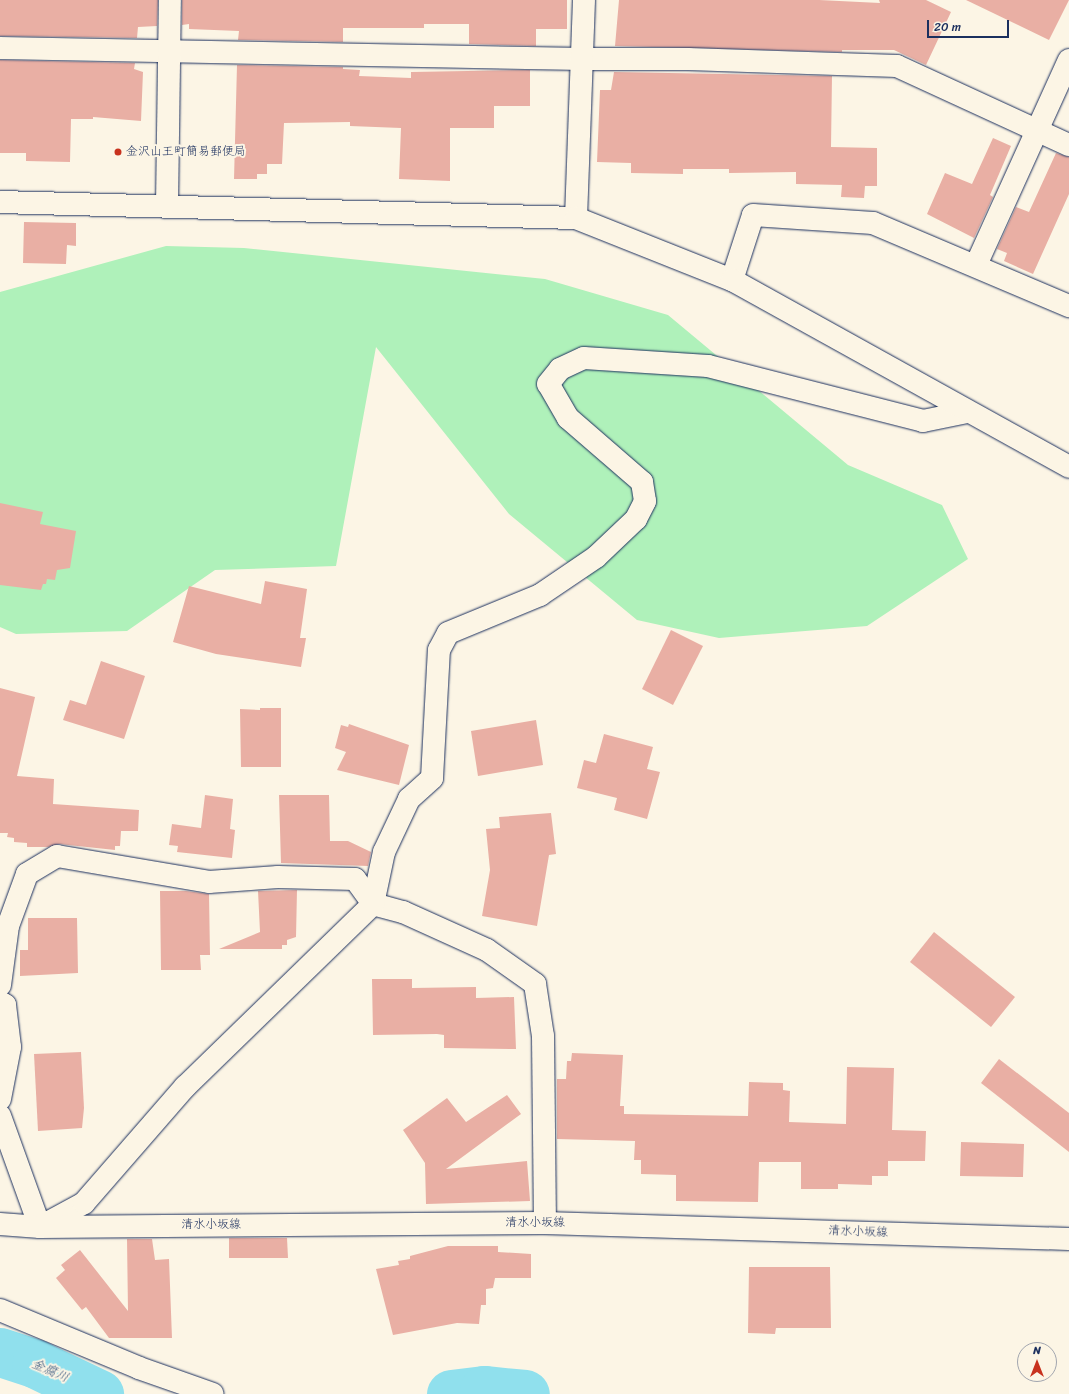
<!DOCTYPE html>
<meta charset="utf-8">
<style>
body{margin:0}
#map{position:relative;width:1069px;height:1394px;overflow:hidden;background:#fcf5e5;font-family:Sriracha,"Klee One",sans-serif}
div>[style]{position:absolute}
.green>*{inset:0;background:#aff1ba}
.river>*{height:49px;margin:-24.5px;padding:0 24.5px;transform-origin:24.5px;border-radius:24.5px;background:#90e0ed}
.building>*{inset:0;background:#e9afa4}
.roads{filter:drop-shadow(0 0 1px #1b2f5e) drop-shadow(0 0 1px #1b2f5e)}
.minor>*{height:22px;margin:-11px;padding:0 11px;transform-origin:11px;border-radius:11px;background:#fcf5e5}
.tertiary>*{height:22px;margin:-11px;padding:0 11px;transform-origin:11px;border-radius:11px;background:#fcf5e5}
.secondary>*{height:22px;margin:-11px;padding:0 11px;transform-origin:11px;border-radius:11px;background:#fcf5e5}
.dots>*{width:11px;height:11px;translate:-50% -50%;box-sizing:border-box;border:2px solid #fcf5e5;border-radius:50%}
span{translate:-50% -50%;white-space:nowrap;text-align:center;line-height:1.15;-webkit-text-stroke:4px #fcf5e5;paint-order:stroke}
.poi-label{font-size:12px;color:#1b2f5e}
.left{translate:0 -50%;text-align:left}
.street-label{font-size:12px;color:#1b2f5e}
.water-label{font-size:13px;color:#32527b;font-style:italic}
.north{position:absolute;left:1017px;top:1342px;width:40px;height:40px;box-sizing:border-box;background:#fcf5e5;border:1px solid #a2a6af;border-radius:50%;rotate:0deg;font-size:11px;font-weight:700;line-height:16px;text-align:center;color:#1b2f5e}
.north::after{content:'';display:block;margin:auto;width:14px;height:18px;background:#c8321e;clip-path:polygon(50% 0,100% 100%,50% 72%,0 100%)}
.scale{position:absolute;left:927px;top:20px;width:82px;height:18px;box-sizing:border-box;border:2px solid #1b2f5e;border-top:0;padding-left:5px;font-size:12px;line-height:14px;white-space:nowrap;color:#1b2f5e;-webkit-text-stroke:3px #fcf5e5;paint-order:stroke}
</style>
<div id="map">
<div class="green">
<div style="clip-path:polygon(166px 246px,244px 248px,545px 279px,668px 315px,848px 465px,942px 505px,968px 559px,867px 626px,719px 638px,637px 620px,509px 514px,376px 347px,336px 566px,215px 570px,127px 631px,16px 634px,0 627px,0 292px)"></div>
</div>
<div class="river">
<div style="left:0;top:1352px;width:38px;rotate:18deg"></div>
<div style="left:36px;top:1364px;width:70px;rotate:25.5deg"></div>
<div style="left:451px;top:1394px;width:33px;rotate:-7deg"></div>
<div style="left:484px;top:1390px;width:41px;rotate:5.6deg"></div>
</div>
<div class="building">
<div style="clip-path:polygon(0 0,158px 0,157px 26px,138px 27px,137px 38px,0 36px)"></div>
<div style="clip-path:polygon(182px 0,567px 0,567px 29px,536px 29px,536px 46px,469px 44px,469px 24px,424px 24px,424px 28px,343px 28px,343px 42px,238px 40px,239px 31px,189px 29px,189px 24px,182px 25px)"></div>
<div style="clip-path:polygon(619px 0,819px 0,880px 3px,879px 0,926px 0,951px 12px,926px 65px,894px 50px,842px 50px,842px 52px,615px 46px)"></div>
<div style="clip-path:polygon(966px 0,1069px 0,1049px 40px)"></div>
<div style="clip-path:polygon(0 60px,135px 63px,134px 69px,143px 72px,141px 121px,93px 117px,93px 119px,71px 119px,70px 162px,26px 161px,26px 153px,0 153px)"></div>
<div style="clip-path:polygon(237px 65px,343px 67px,343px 69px,360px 70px,359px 76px,411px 78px,411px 72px,530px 70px,530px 106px,494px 106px,494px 128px,450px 128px,450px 181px,399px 179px,401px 128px,350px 126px,350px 122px,284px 123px,282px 164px,267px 164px,267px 174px,257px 174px,257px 179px,234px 179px)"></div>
<div style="clip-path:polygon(614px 72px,832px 76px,831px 147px,877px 148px,877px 186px,865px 186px,864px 198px,841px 197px,842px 185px,796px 184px,796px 172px,729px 173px,729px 169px,683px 169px,683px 174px,631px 173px,631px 163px,597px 162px,600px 90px,611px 90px)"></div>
<div style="clip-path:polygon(993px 138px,1011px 146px,990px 195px,993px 197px,974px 238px,927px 214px,945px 173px,972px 184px)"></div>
<div style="clip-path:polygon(1056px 153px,1069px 157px,1069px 194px,1033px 274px,1004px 261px,1007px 253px,997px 249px,1016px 207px,1029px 212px)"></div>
<div style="clip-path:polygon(24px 222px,76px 223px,76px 246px,67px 245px,66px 264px,23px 263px)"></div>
<div style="clip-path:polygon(0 503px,43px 512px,40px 524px,76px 531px,70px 568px,57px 570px,55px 580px,47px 579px,46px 584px,43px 584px,41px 590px,0 585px)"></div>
<div style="clip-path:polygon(265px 581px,307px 589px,300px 638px,306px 638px,301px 667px,216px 654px,173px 642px,189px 586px,261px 604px)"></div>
<div style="clip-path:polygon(671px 630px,703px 646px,673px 705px,642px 689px)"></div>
<div style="clip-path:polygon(101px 661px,145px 676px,124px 739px,63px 720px,70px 700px,86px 705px)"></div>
<div style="clip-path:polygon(0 688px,35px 697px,17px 776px,54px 779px,53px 804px,139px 810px,138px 831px,121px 831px,120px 846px,115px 846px,115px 850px,59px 844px,48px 847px,27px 847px,27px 843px,14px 842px,14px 838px,7px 837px,8px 833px,0 833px)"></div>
<div style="clip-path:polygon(260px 708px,281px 708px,281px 767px,241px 767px,240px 709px,260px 710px)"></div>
<div style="clip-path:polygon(536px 720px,543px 765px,478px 776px,471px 731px)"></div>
<div style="clip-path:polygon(349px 724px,409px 745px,399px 785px,337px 770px,346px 752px,335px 748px,341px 725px,348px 727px)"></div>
<div style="clip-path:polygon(604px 734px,653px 747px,647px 769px,660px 772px,647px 819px,614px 810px,617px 798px,577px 788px,584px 760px,596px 763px)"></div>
<div style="clip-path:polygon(205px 795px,233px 799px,230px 829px,235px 830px,232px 858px,177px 852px,178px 846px,169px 845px,172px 824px,201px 828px)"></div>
<div style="clip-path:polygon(279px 795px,329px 795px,330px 841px,348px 841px,371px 852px,368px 866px,281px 863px)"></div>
<div style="clip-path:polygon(551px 813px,556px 854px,549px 855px,537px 926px,482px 916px,490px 870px,486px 829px,500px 828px,499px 817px)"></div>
<div style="clip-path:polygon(297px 890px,296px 937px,287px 940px,287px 945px,282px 945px,282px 949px,219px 949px,260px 932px,258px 891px)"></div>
<div style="clip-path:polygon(160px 891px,186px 891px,209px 894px,210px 955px,200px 955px,201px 970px,161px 970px)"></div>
<div style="clip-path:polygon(28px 918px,77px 918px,78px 973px,20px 976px,20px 950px,28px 950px)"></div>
<div style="clip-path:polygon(934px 932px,1015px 997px,991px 1027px,910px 962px)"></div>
<div style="clip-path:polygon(372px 979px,412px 979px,412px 988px,476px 987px,476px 998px,514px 997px,516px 1049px,444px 1048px,444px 1035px,437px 1034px,373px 1035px)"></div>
<div style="clip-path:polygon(81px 1052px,84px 1108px,82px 1128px,38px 1131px,34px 1054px)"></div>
<div style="clip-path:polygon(572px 1053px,623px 1055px,620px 1106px,624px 1106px,624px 1114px,748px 1116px,749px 1082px,783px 1083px,783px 1090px,790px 1091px,789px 1122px,846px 1124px,847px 1067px,894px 1068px,892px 1130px,926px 1131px,925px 1161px,888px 1161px,888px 1176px,872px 1176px,872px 1185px,838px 1184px,838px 1189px,801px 1189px,801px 1162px,759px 1162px,758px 1202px,676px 1201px,676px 1175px,641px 1174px,641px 1160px,634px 1160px,635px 1141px,557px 1139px,557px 1079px,566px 1079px,567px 1061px,571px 1061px)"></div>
<div style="clip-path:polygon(999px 1059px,1069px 1113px,1069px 1152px,981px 1083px)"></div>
<div style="clip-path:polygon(507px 1095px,521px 1114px,446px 1169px,527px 1161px,530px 1201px,426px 1204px,425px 1163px,403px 1130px,447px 1098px,466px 1122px)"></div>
<div style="clip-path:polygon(961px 1142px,1024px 1144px,1023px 1177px,960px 1176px)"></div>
<div style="clip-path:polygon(229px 1238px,287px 1238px,288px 1258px,229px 1258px)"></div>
<div style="clip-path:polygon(127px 1239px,152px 1239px,155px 1260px,169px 1259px,172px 1338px,109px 1338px,86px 1307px,82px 1310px,56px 1278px,65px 1270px,61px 1265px,80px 1250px,128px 1311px)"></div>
<div style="clip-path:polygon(448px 1246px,498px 1246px,498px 1252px,531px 1254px,531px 1278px,495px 1278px,493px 1288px,486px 1289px,486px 1305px,481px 1305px,479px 1324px,457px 1323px,393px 1335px,376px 1269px,399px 1265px,398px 1261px,410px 1259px,410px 1256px)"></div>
<div style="clip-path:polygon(749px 1267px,830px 1267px,831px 1328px,776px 1328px,775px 1334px,748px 1333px)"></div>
</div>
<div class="roads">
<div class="minor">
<div style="left:0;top:48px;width:583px;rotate:1.08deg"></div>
<div style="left:583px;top:59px;width:105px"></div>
<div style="left:688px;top:59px;width:209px;rotate:1.9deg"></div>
<div style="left:897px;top:66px;width:189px;rotate:24.7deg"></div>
<div style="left:167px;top:206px;width:206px;rotate:-89.2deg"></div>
<div style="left:576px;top:218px;width:218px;rotate:-87.9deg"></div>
<div style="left:976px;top:265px;width:225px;rotate:-65.6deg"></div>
<div style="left:732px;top:280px;width:68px;rotate:-72.1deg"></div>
<div style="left:753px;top:215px;width:120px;rotate:3.8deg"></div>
<div style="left:873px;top:223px;width:213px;rotate:23deg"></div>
<div style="left:0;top:985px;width:60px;rotate:-82.3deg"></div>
<div style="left:8px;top:926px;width:55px;rotate:-69.9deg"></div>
<div style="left:27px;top:874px;width:35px;rotate:-31deg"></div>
<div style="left:57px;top:856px;width:154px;rotate:9.7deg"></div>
<div style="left:209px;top:882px;width:69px;rotate:-4.1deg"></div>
<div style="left:278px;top:877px;width:77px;rotate:1.5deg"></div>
<div style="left:355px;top:879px;width:31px;rotate:54deg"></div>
<div style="left:373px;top:904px;width:31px;rotate:15deg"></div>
<div style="left:403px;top:912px;width:92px;rotate:24.3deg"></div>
<div style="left:487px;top:950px;width:59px;rotate:35.3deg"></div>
<div style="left:535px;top:984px;width:53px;rotate:81.3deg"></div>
<div style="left:543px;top:1036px;width:187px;rotate:89.4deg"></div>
<div style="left:0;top:1002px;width:6px;rotate:31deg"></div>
<div style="left:5px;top:1005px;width:42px;rotate:83.2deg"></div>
<div style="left:10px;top:1047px;width:53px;rotate:100.9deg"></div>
<div style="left:0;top:1116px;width:118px;rotate:70.2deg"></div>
<div style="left:40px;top:1227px;width:50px;rotate:-28.6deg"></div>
<div style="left:84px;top:1203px;width:154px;rotate:-49deg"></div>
<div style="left:185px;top:1087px;width:262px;rotate:-44.2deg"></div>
<div style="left:373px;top:904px;width:53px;rotate:-78.1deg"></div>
<div style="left:384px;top:852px;width:59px;rotate:-64.7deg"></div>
<div style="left:409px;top:799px;width:31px;rotate:-42deg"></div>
<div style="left:432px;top:778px;width:128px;rotate:-86.9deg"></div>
<div style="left:439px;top:650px;width:19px;rotate:-62deg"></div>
<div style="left:448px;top:633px;width:100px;rotate:-22.4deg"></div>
<div style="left:540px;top:595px;width:68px;rotate:-34.2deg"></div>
<div style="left:596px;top:557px;width:55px;rotate:-43.5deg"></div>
<div style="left:636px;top:519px;width:20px;rotate:-63deg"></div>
<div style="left:645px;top:501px;width:19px;rotate:-99deg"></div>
<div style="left:642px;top:482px;width:98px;rotate:-139.1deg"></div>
<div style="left:568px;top:418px;width:39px;rotate:-120deg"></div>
<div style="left:548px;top:384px;width:19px;rotate:-51deg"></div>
<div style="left:560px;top:369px;width:26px;rotate:-25deg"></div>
<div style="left:584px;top:358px;width:124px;rotate:3.7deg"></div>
<div style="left:708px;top:366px;width:222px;rotate:14.3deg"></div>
<div style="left:923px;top:421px;width:45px;rotate:-11.6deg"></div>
<div style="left:0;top:1310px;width:151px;rotate:22.6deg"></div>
<div style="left:139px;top:1368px;width:78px;rotate:19.4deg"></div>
</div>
<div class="tertiary">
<div style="left:0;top:202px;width:576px;rotate:1.59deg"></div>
<div style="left:576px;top:218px;width:168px;rotate:21.7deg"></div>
<div style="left:732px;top:280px;width:385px;rotate:29deg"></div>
</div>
<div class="secondary">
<div style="left:0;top:1224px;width:40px;rotate:4.3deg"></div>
<div style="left:40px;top:1227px;width:505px;rotate:-0.45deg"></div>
<div style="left:545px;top:1223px;width:524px;rotate:1.75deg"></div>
</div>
</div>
<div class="dots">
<div style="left:118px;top:152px;background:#c8321e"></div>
</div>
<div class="poi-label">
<span class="left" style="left:126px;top:152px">金沢山王町簡易郵便局</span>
</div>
<div class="street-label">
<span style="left:535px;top:1223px">清水小坂線</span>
<span style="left:211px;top:1225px">清水小坂線</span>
<span style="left:858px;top:1232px;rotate:2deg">清水小坂線</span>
</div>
<div class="water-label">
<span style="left:50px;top:1371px;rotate:24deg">金腐川</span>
</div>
<div class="north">N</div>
<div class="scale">20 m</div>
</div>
